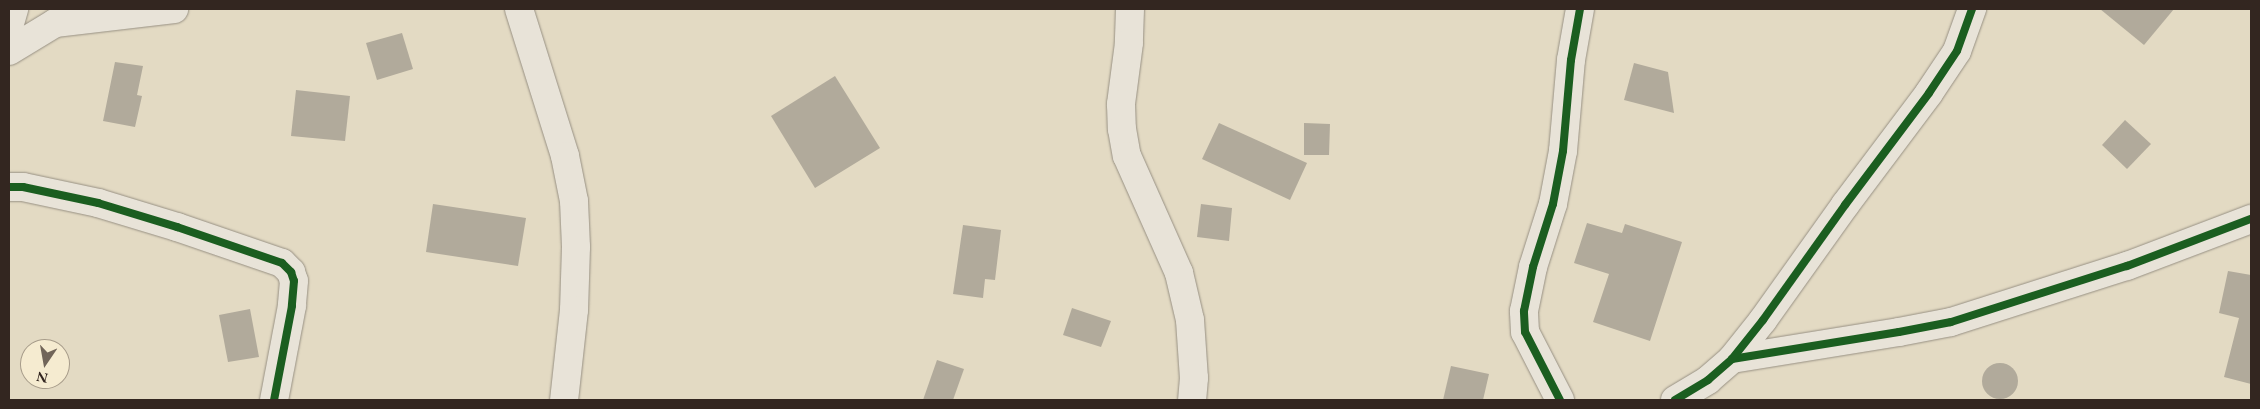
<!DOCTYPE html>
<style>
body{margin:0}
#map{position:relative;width:2260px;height:409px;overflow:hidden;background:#e3dac3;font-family:"EB Garamond",serif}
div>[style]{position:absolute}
.building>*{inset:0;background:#b1aa9b}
.round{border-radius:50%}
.roads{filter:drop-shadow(0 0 1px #979083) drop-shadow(0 0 1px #979083)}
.minor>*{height:28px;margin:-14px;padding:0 14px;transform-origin:14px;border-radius:14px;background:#e8e3d8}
.cycleway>*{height:8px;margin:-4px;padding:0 4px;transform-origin:4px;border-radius:4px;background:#1b5e20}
span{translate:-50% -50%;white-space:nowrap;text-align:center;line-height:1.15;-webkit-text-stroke:5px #f5ebd0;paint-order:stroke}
.frame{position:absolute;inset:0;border:10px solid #332620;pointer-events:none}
.north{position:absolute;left:20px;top:339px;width:50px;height:50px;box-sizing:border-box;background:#f5ebd0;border:1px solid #a79c8a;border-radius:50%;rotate:192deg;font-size:14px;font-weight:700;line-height:20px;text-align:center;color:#332620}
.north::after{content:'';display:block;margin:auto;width:18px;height:22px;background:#716559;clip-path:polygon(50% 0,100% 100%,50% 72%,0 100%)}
</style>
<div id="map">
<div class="building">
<div style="clip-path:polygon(2100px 9px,2174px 9px,2144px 45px)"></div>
<div style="clip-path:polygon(402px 33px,413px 69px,377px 80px,366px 43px)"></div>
<div style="clip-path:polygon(115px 62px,143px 66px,137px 95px,142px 96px,135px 127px,103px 121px)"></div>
<div style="clip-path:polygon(1634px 63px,1668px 72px,1674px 113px,1624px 100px)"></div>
<div style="clip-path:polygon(835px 76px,880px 148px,815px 188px,771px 116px)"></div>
<div style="clip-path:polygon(296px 90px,350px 96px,345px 141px,291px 136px)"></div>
<div style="clip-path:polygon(2125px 120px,2151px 144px,2127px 169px,2102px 145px)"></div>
<div style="clip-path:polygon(1219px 123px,1307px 163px,1290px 200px,1202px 159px)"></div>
<div style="clip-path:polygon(1304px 123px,1330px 124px,1329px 155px,1304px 155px)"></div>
<div style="clip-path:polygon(433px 204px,526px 218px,518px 266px,426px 252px)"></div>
<div style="clip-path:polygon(1201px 204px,1232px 208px,1229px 241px,1197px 237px)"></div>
<div style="clip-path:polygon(1587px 223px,1622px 233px,1625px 224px,1682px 242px,1650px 341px,1593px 322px,1609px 274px,1574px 263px)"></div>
<div style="clip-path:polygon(963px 225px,1001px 230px,995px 280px,985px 279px,983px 298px,953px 294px)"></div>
<div style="clip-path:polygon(2228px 271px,2251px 275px,2251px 384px,2224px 377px,2239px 318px,2219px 313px)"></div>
<div style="clip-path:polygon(1072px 308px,1111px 321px,1101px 347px,1063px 335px)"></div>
<div style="clip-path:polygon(250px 309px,259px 357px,228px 362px,219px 315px)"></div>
<div style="clip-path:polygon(937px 360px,964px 369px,953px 400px,923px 400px)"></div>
<div class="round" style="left:1982px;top:363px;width:36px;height:36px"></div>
<div style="clip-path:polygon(1451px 366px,1489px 374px,1483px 400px,1443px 400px)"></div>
</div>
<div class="roads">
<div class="minor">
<div style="left:519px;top:9px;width:154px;rotate:72.6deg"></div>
<div style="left:565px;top:156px;width:46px;rotate:78.7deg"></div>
<div style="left:574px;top:201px;width:46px;rotate:87.5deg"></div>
<div style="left:576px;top:247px;width:63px;rotate:91.8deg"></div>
<div style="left:574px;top:310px;width:91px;rotate:96.3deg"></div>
<div style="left:1130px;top:9px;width:34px;rotate:92deg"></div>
<div style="left:1129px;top:43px;width:62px;rotate:97.5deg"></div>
<div style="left:1121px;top:104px;width:25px;rotate:88deg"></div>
<div style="left:1122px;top:129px;width:27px;rotate:80deg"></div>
<div style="left:1127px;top:156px;width:128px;rotate:66deg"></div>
<div style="left:1179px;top:273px;width:48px;rotate:76.8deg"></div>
<div style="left:1190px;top:320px;width:58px;rotate:86.1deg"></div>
<div style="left:1194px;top:378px;width:22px;rotate:95deg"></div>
<div style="left:9px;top:27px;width:19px;rotate:-74deg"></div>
<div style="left:9px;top:51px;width:54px;rotate:-31.3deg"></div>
<div style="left:55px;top:23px;width:120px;rotate:-6.7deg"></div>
<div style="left:9px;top:187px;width:14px"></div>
<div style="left:23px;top:187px;width:77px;rotate:12deg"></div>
<div style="left:98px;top:203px;width:83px;rotate:16.9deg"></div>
<div style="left:177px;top:227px;width:111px;rotate:18.9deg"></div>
<div style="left:282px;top:263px;width:13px;rotate:45deg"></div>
<div style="left:291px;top:272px;width:9px;rotate:72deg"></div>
<div style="left:294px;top:281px;width:25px;rotate:95deg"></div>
<div style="left:292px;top:306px;width:96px;rotate:100.8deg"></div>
<div style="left:1732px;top:359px;width:169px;rotate:-9.2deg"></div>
<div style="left:1899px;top:332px;width:53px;rotate:-10.9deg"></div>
<div style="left:1951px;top:322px;width:185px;rotate:-17.7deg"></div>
<div style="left:2127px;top:266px;width:133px;rotate:-20.8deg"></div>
<div style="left:1560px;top:400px;width:76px;rotate:-117.2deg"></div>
<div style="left:1525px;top:332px;width:21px;rotate:-93deg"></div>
<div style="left:1524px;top:311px;width:45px;rotate:-78.4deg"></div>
<div style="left:1533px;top:267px;width:66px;rotate:-72.4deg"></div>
<div style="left:1553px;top:204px;width:54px;rotate:-79.3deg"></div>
<div style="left:1563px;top:151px;width:91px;rotate:-85deg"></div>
<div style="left:1571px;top:60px;width:52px;rotate:-80deg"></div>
<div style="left:1675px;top:400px;width:39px;rotate:-31deg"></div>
<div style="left:1708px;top:380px;width:32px;rotate:-41deg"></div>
<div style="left:1732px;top:359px;width:50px;rotate:-51.5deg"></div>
<div style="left:1763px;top:320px;width:141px;rotate:-54.5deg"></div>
<div style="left:1845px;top:205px;width:140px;rotate:-53.1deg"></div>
<div style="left:1929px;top:93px;width:50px;rotate:-56.3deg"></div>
<div style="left:1957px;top:51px;width:45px;rotate:-70.3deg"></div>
</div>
</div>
<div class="cycleway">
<div style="left:9px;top:187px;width:14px"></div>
<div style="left:23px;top:187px;width:77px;rotate:12deg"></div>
<div style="left:98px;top:203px;width:83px;rotate:16.9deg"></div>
<div style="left:177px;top:227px;width:111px;rotate:18.9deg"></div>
<div style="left:282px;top:263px;width:13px;rotate:45deg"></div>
<div style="left:291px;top:272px;width:9px;rotate:72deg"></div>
<div style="left:294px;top:281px;width:25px;rotate:95deg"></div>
<div style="left:292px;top:306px;width:96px;rotate:100.8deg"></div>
<div style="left:1732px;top:359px;width:169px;rotate:-9.2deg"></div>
<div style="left:1899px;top:332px;width:53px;rotate:-10.9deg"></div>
<div style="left:1951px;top:322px;width:185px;rotate:-17.7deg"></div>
<div style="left:2127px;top:266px;width:133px;rotate:-20.8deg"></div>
<div style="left:1560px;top:400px;width:76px;rotate:-117.2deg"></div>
<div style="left:1525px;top:332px;width:21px;rotate:-93deg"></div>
<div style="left:1524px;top:311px;width:45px;rotate:-78.4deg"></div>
<div style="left:1533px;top:267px;width:66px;rotate:-72.4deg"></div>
<div style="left:1553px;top:204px;width:54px;rotate:-79.3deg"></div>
<div style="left:1563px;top:151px;width:91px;rotate:-85deg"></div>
<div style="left:1571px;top:60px;width:52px;rotate:-80deg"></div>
<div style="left:1675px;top:400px;width:39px;rotate:-31deg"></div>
<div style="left:1708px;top:380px;width:32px;rotate:-41deg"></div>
<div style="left:1732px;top:359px;width:50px;rotate:-51.5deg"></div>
<div style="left:1763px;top:320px;width:141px;rotate:-54.5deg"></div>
<div style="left:1845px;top:205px;width:140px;rotate:-53.1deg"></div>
<div style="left:1929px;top:93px;width:50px;rotate:-56.3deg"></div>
<div style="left:1957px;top:51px;width:45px;rotate:-70.3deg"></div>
</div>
<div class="frame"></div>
<div class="north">N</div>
</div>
